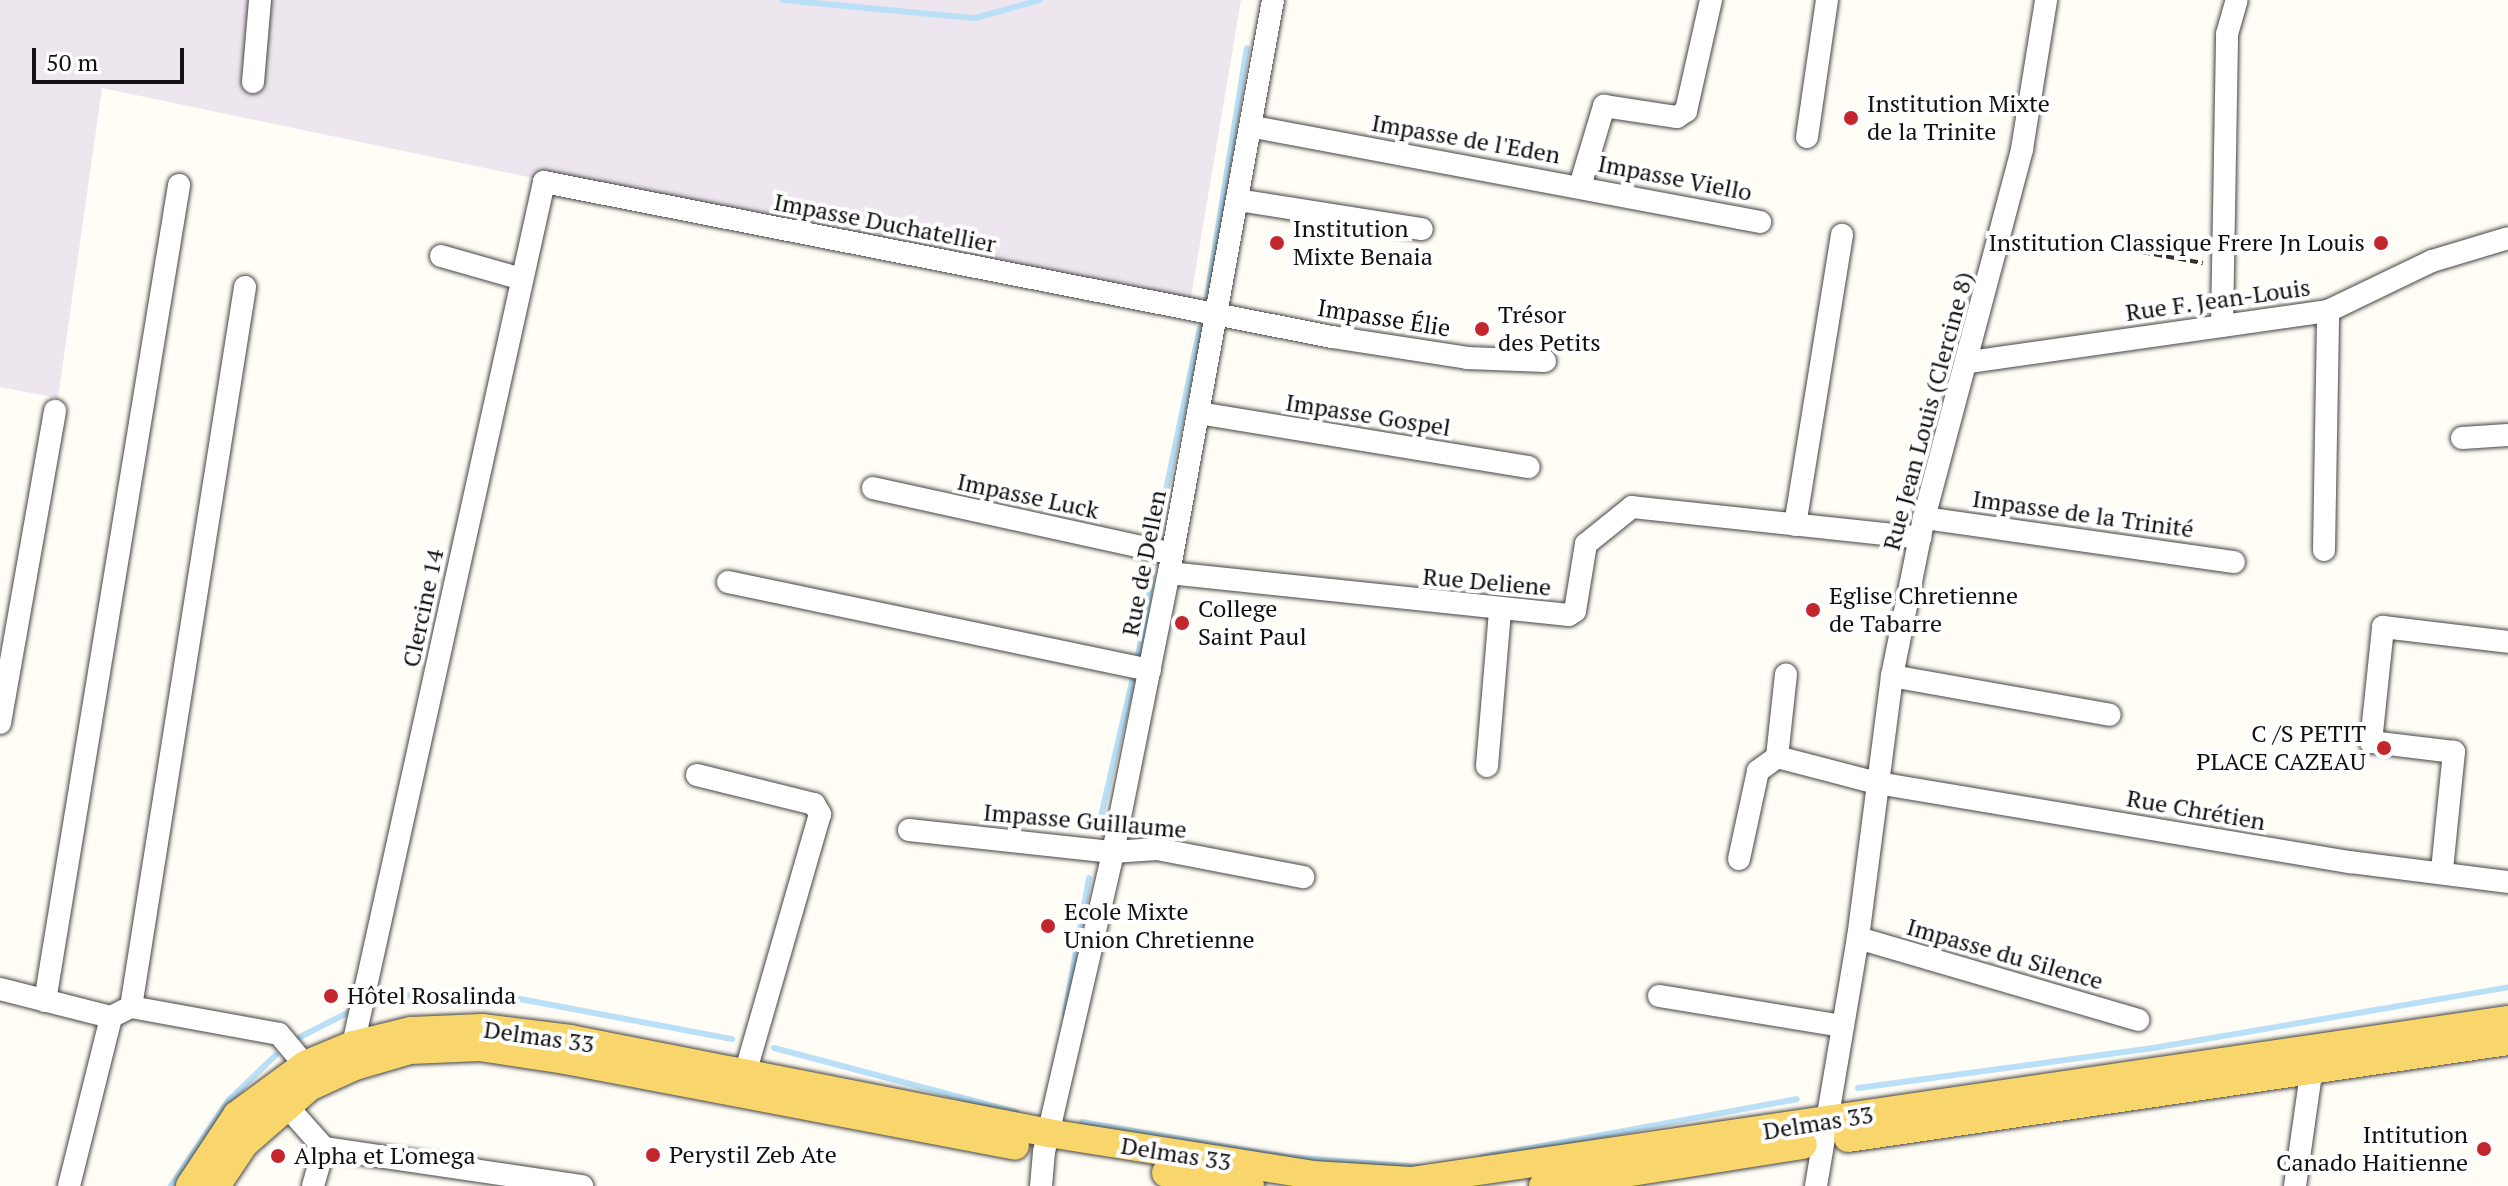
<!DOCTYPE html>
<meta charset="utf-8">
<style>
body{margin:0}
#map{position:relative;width:2508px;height:1186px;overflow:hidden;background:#fffdf5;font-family:"PT Serif",serif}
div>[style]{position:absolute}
.industrial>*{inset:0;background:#eee6ef}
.stream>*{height:6px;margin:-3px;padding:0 3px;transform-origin:3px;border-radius:3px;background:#b9e0f7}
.path>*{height:4px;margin-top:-2px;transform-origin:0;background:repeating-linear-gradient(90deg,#333 0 8px,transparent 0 12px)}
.roads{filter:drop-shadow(0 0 2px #444) drop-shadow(0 0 2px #444)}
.minor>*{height:22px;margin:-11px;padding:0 11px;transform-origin:11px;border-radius:11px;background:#fff}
.major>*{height:28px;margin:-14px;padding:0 14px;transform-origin:14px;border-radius:14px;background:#f9d66b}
.dots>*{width:22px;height:22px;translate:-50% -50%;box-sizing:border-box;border:4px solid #fff;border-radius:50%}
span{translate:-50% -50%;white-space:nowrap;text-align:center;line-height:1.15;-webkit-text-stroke:8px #fff;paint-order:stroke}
.poi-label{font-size:24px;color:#111}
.left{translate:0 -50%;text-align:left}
.right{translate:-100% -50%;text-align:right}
.street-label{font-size:24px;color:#111}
.scale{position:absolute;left:32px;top:48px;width:152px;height:36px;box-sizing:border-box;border:4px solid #111;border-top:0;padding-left:10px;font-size:24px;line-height:28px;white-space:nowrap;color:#111;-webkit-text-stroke:6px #fff;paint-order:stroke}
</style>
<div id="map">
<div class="industrial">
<div style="clip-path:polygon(0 0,1241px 0,1188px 315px,102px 88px,58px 398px,0 387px)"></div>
</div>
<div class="stream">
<div style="left:783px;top:0;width:193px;rotate:5.4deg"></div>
<div style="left:975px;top:18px;width:67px;rotate:-15.5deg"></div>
<div style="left:1206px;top:303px;width:258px;rotate:-80.9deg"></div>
<div style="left:1157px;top:533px;width:210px;rotate:-78.2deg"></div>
<div style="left:1137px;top:662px;width:87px;rotate:-80.1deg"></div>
<div style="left:1098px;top:829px;width:160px;rotate:-77deg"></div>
<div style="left:387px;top:998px;width:50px;rotate:-6.8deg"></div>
<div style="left:437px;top:992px;width:83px;rotate:4.8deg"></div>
<div style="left:520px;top:999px;width:216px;rotate:10.7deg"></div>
<div style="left:1065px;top:1014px;width:138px;rotate:-80deg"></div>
<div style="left:300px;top:1037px;width:57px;rotate:-27deg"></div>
<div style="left:774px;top:1048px;width:251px;rotate:14.8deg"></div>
<div style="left:1858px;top:1088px;width:298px;rotate:-7.7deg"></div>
<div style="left:2153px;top:1048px;width:360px;rotate:-9.7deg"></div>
<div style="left:1082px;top:1122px;width:208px;rotate:9.7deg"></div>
<div style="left:1287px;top:1157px;width:133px;rotate:4.3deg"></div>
<div style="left:1482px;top:1157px;width:320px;rotate:-10.4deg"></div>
<div style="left:171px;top:1186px;width:104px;rotate:-56deg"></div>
<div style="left:229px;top:1100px;width:65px;rotate:-43.8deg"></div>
</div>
<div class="path">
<div style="left:2119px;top:248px;width:85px;rotate:10.1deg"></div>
</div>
<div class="roads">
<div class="minor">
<div style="left:253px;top:82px;width:82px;rotate:-85.1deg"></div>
<div style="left:1254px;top:127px;width:515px;rotate:10.63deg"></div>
<div style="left:1807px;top:137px;width:138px;rotate:-81.7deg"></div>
<div style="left:1580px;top:186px;width:84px;rotate:-73.3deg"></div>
<div style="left:1604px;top:106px;width:74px;rotate:8.6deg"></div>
<div style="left:1677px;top:117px;width:11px;rotate:-34deg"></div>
<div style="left:1686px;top:111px;width:114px;rotate:-77.3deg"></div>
<div style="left:1238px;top:200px;width:186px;rotate:9deg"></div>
<div style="left:441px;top:256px;width:84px;rotate:15.9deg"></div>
<div style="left:2222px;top:326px;width:292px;rotate:-89deg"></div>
<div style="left:2227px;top:34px;width:35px;rotate:-74deg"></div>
<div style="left:1969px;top:362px;width:363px;rotate:-8.1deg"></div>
<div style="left:2328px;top:311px;width:115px;rotate:-25.7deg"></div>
<div style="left:2432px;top:261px;width:79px;rotate:-16.8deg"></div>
<div style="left:1198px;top:413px;width:335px;rotate:9.3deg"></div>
<div style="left:2462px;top:438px;width:46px;rotate:-3.7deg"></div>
<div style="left:873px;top:488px;width:306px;rotate:12.4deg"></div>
<div style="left:1924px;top:518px;width:313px;rotate:8.1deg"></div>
<div style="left:1795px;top:525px;width:294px;rotate:-80.8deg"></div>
<div style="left:2324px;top:550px;width:239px;rotate:-89deg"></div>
<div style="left:1169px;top:573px;width:402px;rotate:6deg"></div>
<div style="left:1569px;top:615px;width:7px;rotate:-34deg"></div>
<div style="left:1575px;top:611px;width:68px;rotate:-80.7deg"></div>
<div style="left:1586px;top:544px;width:59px;rotate:-38.8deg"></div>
<div style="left:1632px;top:507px;width:290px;rotate:6.1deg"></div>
<div style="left:728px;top:582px;width:431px;rotate:11.8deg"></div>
<div style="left:1892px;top:676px;width:221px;rotate:10.1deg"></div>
<div style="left:0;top:723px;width:317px;rotate:-80deg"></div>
<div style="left:1777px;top:757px;width:83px;rotate:-83.8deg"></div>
<div style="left:1487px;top:766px;width:155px;rotate:-85.2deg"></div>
<div style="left:697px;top:775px;width:121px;rotate:13.9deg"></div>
<div style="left:814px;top:804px;width:12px;rotate:59deg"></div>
<div style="left:820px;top:814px;width:270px;rotate:106.1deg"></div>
<div style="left:909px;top:830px;width:205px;rotate:6.2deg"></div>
<div style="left:1113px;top:852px;width:44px;rotate:-3.9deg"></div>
<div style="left:1157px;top:849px;width:149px;rotate:10.9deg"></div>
<div style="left:1739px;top:859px;width:90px;rotate:-77.8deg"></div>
<div style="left:1758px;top:771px;width:24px;rotate:-36deg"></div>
<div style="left:1777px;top:757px;width:103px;rotate:14.6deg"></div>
<div style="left:1877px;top:783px;width:480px;rotate:9.5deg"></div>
<div style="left:2350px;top:862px;width:159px;rotate:7.2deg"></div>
<div style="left:2442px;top:870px;width:119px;rotate:-84.2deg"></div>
<div style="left:2454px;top:752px;width:84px;rotate:-173.1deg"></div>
<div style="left:2371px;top:742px;width:116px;rotate:-84deg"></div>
<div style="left:2383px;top:627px;width:126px;rotate:6.8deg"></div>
<div style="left:1858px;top:938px;width:292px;rotate:16.3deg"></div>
<div style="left:0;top:989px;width:114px;rotate:14.2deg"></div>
<div style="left:111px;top:1017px;width:22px;rotate:-27deg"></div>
<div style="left:131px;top:1007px;width:729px;rotate:-81deg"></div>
<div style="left:1659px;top:996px;width:186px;rotate:9.3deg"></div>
<div style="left:45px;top:1001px;width:827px;rotate:-80.67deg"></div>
<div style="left:131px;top:1007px;width:150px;rotate:10.3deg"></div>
<div style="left:279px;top:1034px;width:40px;rotate:50deg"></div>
<div style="left:353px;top:1045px;width:884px;rotate:-77.52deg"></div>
<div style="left:544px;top:182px;width:803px;rotate:11.13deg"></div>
<div style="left:1332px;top:337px;width:137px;rotate:8.8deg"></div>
<div style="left:1467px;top:358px;width:78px;rotate:2.2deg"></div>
<div style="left:285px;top:1104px;width:59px;rotate:48.4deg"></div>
<div style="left:324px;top:1148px;width:261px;rotate:8.4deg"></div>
<div style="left:69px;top:1186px;width:174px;rotate:-76deg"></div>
<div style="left:313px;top:1186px;width:40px;rotate:-74deg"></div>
<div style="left:1041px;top:1186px;width:34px;rotate:-85deg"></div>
<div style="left:1044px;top:1152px;width:308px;rotate:-77deg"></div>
<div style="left:1113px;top:852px;width:285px;rotate:-78.7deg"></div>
<div style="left:1169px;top:573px;width:582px;rotate:-79.71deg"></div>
<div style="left:1816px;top:1186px;width:252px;rotate:-80.4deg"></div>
<div style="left:1858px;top:938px;width:264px;rotate:-82.6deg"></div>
<div style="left:1892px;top:676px;width:161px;rotate:-78.6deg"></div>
<div style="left:1924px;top:518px;width:382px;rotate:-75.1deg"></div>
<div style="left:2022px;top:149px;width:151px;rotate:-80.8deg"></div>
<div style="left:2295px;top:1186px;width:114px;rotate:-81.9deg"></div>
</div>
<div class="major">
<div style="left:1848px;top:1138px;width:667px;rotate:-8.36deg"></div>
<div style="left:1166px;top:1173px;width:85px;rotate:8.8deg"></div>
<div style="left:190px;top:1186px;width:85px;rotate:-56.5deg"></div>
<div style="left:237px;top:1115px;width:84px;rotate:-36.3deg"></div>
<div style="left:305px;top:1065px;width:52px;rotate:-22.6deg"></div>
<div style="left:353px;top:1045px;width:60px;rotate:-13.6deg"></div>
<div style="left:411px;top:1031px;width:71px;rotate:-2.4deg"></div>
<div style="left:482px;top:1028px;width:89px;rotate:7.1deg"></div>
<div style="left:570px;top:1039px;width:487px;rotate:11.1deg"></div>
<div style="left:1048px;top:1133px;width:268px;rotate:9deg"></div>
<div style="left:1313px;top:1175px;width:98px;rotate:3.5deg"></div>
<div style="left:1411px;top:1181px;width:1109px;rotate:-8.35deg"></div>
<div style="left:216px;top:1186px;width:50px;rotate:-56.3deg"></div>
<div style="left:244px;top:1144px;width:86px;rotate:-41.2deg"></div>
<div style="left:309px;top:1087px;width:51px;rotate:-24.5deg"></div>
<div style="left:355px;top:1066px;width:57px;rotate:-16.2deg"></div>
<div style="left:410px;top:1050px;width:70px;rotate:-2.5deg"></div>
<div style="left:480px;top:1047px;width:87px;rotate:8.6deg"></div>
<div style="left:566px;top:1060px;width:457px;rotate:10.8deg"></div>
<div style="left:1543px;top:1186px;width:263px;rotate:-9deg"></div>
</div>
</div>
<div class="dots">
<div style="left:1851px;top:118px;background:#c4262e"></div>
<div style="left:1277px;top:243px;background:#c4262e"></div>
<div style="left:2381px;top:243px;background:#c4262e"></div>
<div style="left:1482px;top:329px;background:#c4262e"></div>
<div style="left:1813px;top:610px;background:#c4262e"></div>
<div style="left:1182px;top:623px;background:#c4262e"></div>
<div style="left:2384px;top:748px;background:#c4262e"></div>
<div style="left:1048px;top:926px;background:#c4262e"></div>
<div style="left:331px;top:996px;background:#c4262e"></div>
<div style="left:2484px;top:1149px;background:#c4262e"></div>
<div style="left:653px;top:1155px;background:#c4262e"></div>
<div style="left:278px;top:1156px;background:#c4262e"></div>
</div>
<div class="poi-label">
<span class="left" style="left:1867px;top:118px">Institution Mixte<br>de la Trinite</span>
<span class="left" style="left:1293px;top:243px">Institution<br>Mixte Benaia</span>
<span class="right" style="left:2365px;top:243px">Institution Classique Frere Jn Louis</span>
<span class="left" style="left:1498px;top:329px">Trésor<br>des Petits</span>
<span class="left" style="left:1829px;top:610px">Eglise Chretienne<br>de Tabarre</span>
<span class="left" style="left:1198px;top:623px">College<br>Saint Paul</span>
<span class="right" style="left:2366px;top:748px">C /S PETIT<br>PLACE CAZEAU</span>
<span class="left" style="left:1064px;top:926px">Ecole Mixte<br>Union Chretienne</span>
<span class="left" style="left:347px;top:996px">Hôtel Rosalinda</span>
<span class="right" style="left:2468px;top:1149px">Intitution<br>Canado Haitienne</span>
<span class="left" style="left:669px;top:1155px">Perystil Zeb Ate</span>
<span class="left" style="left:294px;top:1156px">Alpha et L'omega</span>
</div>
<div class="street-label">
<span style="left:1466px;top:139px;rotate:10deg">Impasse de l'Eden</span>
<span style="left:1675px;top:178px;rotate:11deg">Impasse Viello</span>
<span style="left:885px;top:223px;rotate:11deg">Impasse Duchatellier</span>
<span style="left:2218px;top:300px;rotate:-8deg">Rue F. Jean-Louis</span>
<span style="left:1384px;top:318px;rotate:9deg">Impasse Élie</span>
<span style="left:1928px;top:411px;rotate:-75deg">Rue Jean Louis (Clercine 8)</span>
<span style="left:1368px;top:415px;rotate:9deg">Impasse Gospel</span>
<span style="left:1028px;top:496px;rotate:12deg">Impasse Luck</span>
<span style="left:2083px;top:514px;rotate:8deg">Impasse de la Trinité</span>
<span style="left:1144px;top:563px;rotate:-79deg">Rue de Dellen</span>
<span style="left:1487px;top:582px;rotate:5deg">Rue Deliene</span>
<span style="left:423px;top:608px;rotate:-78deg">Clercine 14</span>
<span style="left:2196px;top:810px;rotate:10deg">Rue Chrétien</span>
<span style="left:1085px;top:821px;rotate:5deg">Impasse Guillaume</span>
<span style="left:2005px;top:954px;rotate:16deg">Impasse du Silence</span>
<span style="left:539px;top:1037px;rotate:8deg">Delmas 33</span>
<span style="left:1818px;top:1123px;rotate:-9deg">Delmas 33</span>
<span style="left:1176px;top:1154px;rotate:9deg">Delmas 33</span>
</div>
<div class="scale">50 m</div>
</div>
